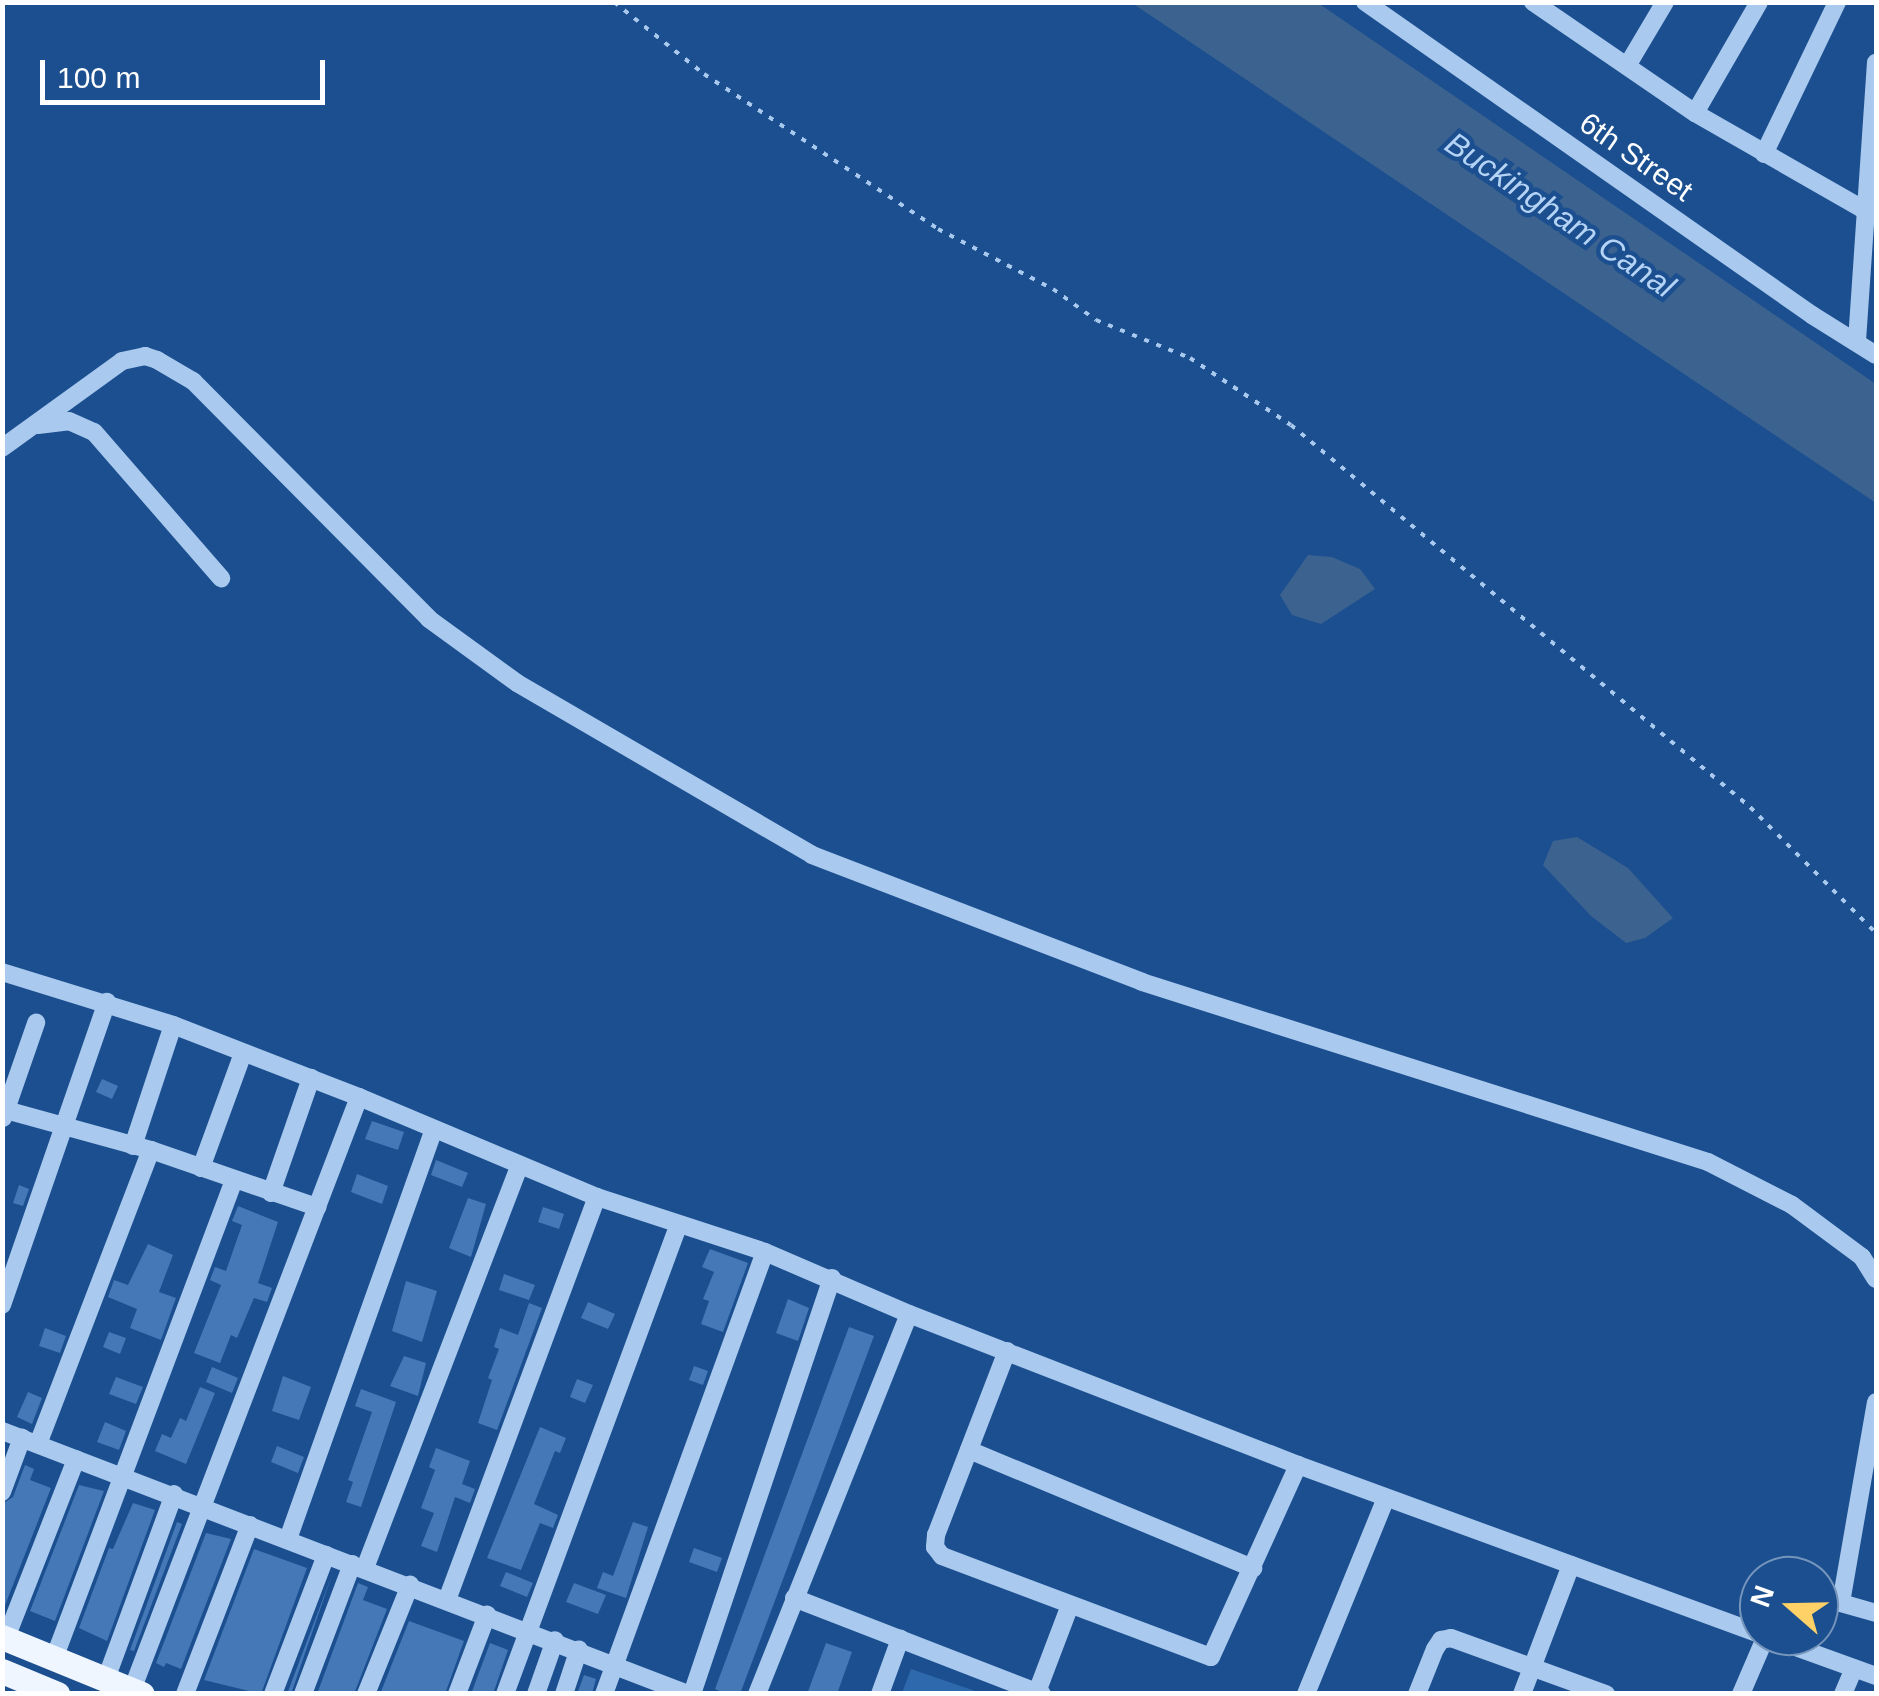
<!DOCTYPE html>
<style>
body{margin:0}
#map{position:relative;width:1879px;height:1696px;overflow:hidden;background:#1b4f8f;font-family:Helvetica,sans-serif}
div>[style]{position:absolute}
.green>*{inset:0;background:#2e69ad}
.water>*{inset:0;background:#3c6290}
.building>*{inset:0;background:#4478b7}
.path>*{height:4px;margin-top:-2px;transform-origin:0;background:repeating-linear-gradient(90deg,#a9c9ee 0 5px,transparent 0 13px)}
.minor>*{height:18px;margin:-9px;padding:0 9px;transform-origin:9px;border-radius:9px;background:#a9c9ee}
.major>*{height:25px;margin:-12.5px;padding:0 12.5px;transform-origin:12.5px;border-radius:12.5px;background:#f0f6ff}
span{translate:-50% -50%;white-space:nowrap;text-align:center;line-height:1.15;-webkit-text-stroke:9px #1b4f8f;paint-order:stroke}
.street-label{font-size:30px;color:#fff}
.water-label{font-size:32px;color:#b5d3f5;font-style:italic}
.frame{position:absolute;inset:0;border:5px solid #fff;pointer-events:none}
.north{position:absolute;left:1739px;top:1556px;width:100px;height:100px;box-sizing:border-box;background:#1b4f8f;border:2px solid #7695bc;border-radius:50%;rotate:290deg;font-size:28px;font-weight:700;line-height:40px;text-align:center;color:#fff}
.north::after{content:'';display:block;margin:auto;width:35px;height:45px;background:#ffd166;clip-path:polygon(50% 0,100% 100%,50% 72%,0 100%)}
.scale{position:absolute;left:40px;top:60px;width:285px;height:45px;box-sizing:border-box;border:5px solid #fff;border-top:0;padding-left:12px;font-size:30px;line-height:35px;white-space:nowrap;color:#fff;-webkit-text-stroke:8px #1b4f8f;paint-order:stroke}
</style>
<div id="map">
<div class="green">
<div style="clip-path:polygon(911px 1669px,981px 1693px,902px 1693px)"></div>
</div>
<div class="water">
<div style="clip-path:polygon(1132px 3px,1318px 3px,1876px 384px,1876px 503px)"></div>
<div style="clip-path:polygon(1308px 555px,1332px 557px,1360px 569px,1375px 589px,1321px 624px,1292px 615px,1280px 595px)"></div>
<div style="clip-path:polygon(1577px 837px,1628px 868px,1673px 918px,1645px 938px,1626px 943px,1591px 916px,1543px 865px,1553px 841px)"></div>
</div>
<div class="building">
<div style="clip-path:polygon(102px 1079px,118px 1086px,112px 1099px,96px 1092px)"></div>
<div style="clip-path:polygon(372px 1121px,404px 1132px,398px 1150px,365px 1139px)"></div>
<div style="clip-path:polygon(436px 1160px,468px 1173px,462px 1187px,431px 1175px)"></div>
<div style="clip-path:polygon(357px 1174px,388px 1186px,382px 1204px,351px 1192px)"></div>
<div style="clip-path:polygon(19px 1185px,29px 1189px,23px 1206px,13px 1203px)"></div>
<div style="clip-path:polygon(468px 1198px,486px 1204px,471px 1257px,449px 1248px)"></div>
<div style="clip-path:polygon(238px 1206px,278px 1222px,258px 1283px,272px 1288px,267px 1302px,254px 1298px,237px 1338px,231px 1335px,220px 1363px,194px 1353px,221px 1285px,210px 1280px,215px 1267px,226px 1271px,242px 1225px,232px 1221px)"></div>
<div style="clip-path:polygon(543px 1207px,564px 1214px,559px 1229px,538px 1222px)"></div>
<div style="clip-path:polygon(148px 1244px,173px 1255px,159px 1292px,176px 1298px,161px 1340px,130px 1328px,137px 1309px,108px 1297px,114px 1280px,128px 1285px)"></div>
<div style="clip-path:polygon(710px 1249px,748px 1263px,723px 1332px,701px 1324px,709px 1301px,703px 1299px,714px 1272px,702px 1267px)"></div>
<div style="clip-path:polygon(504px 1274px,535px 1285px,529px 1300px,499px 1290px)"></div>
<div style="clip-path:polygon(406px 1281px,437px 1291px,422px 1342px,392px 1331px)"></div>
<div style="clip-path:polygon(788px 1299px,809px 1308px,798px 1341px,776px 1333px)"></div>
<div style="clip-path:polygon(588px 1302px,615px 1314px,608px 1329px,581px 1318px)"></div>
<div style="clip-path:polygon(529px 1303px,542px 1308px,497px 1430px,478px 1423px,492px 1380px,488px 1378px,499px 1349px,494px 1347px,500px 1328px,518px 1335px)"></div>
<div style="clip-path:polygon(849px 1327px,874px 1336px,740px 1694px,726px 1694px,715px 1689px)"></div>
<div style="clip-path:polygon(45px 1328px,66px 1336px,60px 1353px,39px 1346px)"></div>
<div style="clip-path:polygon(109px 1332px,126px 1338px,120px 1354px,103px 1347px)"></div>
<div style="clip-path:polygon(404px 1356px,426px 1363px,418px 1396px,390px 1386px)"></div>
<div style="clip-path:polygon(694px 1366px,708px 1371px,703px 1385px,689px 1380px)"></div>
<div style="clip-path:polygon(212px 1367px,238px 1378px,232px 1393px,206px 1382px)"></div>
<div style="clip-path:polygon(283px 1376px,311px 1387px,299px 1420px,272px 1411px)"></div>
<div style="clip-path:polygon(116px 1377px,143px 1387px,136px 1404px,109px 1394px)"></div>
<div style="clip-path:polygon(577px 1379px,593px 1385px,585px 1403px,570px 1397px)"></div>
<div style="clip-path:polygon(200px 1387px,215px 1393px,186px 1464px,155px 1451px,162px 1434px,171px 1438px,180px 1418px,186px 1421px)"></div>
<div style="clip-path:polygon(361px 1389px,396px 1402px,361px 1507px,346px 1502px,353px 1482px,348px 1480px,372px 1412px,355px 1406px)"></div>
<div style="clip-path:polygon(28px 1392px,42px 1398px,32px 1424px,17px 1417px)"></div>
<div style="clip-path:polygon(105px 1422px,126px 1431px,119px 1450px,97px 1442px)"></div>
<div style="clip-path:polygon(540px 1427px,566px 1438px,560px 1453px,555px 1451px,534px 1504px,558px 1515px,553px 1528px,540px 1523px,521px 1570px,487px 1558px)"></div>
<div style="clip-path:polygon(277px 1446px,304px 1457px,298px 1473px,271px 1462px)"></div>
<div style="clip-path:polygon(436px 1448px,470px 1461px,462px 1484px,475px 1489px,470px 1503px,455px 1497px,437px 1552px,421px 1546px,434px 1513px,421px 1508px,435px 1470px,429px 1467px)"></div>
<div style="clip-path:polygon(25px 1465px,34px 1469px,30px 1480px,51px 1488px,2px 1613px,2px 1504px,13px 1497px)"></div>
<div style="clip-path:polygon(79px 1485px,104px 1491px,55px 1621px,30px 1611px)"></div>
<div style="clip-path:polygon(133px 1503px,155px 1510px,107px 1641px,79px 1628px,109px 1548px,113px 1549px)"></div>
<div style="clip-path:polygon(177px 1522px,182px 1524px,134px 1651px,130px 1650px)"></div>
<div style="clip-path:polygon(633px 1522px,648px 1527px,626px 1598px,597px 1588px,603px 1572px,613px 1576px)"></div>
<div style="clip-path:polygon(206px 1533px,231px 1539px,181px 1669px,166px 1663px,164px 1667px,156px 1663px)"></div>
<div style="clip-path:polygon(694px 1548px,722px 1558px,717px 1572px,689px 1562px)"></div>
<div style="clip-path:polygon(254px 1549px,307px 1568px,261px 1694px,204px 1680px)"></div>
<div style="clip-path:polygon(333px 1572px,291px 1694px,287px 1694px)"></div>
<div style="clip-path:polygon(506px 1572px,533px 1583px,527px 1597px,500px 1586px)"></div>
<div style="clip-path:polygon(358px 1583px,368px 1587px,363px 1600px,387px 1609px,354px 1694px,317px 1694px)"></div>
<div style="clip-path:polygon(574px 1583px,606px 1595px,598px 1614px,566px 1602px)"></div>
<div style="clip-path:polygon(409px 1621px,464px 1641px,445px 1694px,380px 1694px)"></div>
<div style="clip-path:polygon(490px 1643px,508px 1650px,493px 1694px,471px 1694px)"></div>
<div style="clip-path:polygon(826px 1643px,852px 1652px,837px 1694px,807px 1694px)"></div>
<div style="clip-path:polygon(584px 1675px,596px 1679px,592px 1694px,577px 1694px)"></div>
</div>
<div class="path">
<div style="left:614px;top:2px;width:115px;rotate:38.7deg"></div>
<div style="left:704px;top:74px;width:281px;rotate:33.5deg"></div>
<div style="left:938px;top:229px;width:130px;rotate:27.6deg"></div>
<div style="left:1053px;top:289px;width:53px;rotate:35.8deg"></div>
<div style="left:1096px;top:320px;width:101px;rotate:22deg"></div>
<div style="left:1190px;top:358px;width:121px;rotate:33.6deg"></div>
<div style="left:1291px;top:425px;width:597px;rotate:39.77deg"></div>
<div style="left:1750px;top:807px;width:178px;rotate:45deg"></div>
</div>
<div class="minor">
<div style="left:1365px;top:2px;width:546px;rotate:35deg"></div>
<div style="left:1812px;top:315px;width:75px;rotate:32deg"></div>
<div style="left:1533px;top:2px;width:196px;rotate:34.4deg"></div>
<div style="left:1695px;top:113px;width:197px;rotate:29.8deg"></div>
<div style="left:1627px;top:66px;width:74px;rotate:-59.3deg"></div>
<div style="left:1695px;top:113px;width:128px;rotate:-60deg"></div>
<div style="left:1764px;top:154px;width:169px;rotate:-64.3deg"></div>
<div style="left:1857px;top:341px;width:279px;rotate:-86.1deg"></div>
<div style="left:38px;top:425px;width:31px;rotate:-7deg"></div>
<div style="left:69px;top:421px;width:27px;rotate:24deg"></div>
<div style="left:94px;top:432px;width:194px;rotate:49deg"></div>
<div style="left:2px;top:448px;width:148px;rotate:-35.9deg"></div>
<div style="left:122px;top:361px;width:24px;rotate:-12deg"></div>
<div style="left:145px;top:356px;width:13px;rotate:18deg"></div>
<div style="left:157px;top:360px;width:42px;rotate:30.3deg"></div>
<div style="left:193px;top:381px;width:335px;rotate:45.2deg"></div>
<div style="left:429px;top:619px;width:109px;rotate:36deg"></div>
<div style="left:517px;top:683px;width:341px;rotate:30.2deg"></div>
<div style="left:812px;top:855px;width:354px;rotate:21deg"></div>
<div style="left:1142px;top:982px;width:594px;rotate:17.64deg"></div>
<div style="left:1708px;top:1162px;width:94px;rotate:27.1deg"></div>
<div style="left:1792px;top:1205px;width:87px;rotate:36.6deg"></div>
<div style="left:1862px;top:1257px;width:26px;rotate:58deg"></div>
<div style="left:2px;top:972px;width:179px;rotate:17.2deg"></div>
<div style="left:173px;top:1025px;width:199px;rotate:21.2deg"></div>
<div style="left:359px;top:1097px;width:258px;rotate:22.8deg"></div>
<div style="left:597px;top:1197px;width:177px;rotate:18.1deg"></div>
<div style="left:765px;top:1252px;width:157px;rotate:23.3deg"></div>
<div style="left:909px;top:1314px;width:417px;rotate:21.2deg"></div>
<div style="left:1298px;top:1465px;width:491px;rotate:20.1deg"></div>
<div style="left:2px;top:1109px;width:155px;rotate:15.4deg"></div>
<div style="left:151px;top:1150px;width:176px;rotate:19deg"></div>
<div style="left:3px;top:1118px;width:101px;rotate:-70.8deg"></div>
<div style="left:133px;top:1146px;width:127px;rotate:-71.7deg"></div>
<div style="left:201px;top:1168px;width:122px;rotate:-69.9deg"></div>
<div style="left:271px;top:1193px;width:122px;rotate:-70.8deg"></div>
<div style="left:2px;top:1305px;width:321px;rotate:-70.9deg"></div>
<div style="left:1007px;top:1351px;width:197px;rotate:111.1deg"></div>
<div style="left:936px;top:1535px;width:12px;rotate:95deg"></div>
<div style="left:935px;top:1547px;width:11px;rotate:52deg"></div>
<div style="left:942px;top:1556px;width:287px;rotate:20.6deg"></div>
<div style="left:1211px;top:1657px;width:211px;rotate:-65.6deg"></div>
<div style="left:1876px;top:1402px;width:204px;rotate:99.9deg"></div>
<div style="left:1841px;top:1603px;width:36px;rotate:16deg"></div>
<div style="left:2px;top:1431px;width:735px;rotate:20.98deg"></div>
<div style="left:38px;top:1444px;width:315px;rotate:-69deg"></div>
<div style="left:969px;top:1450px;width:308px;rotate:22.6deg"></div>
<div style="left:2px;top:1492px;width:58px;rotate:-69.7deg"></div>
<div style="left:288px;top:1539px;width:433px;rotate:-70.4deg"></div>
<div style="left:365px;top:1568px;width:430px;rotate:-69deg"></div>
<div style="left:794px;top:1598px;width:266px;rotate:21.2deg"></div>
<div style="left:447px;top:1600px;width:430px;rotate:-69.6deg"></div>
<div style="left:1765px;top:1636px;width:118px;rotate:19.8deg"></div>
<div style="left:6px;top:1638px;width:192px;rotate:-68.6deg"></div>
<div style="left:55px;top:1656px;width:509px;rotate:-69.39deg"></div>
<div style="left:106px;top:1679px;width:197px;rotate:-69.8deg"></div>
<div style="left:132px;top:1690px;width:635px;rotate:-69.05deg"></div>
<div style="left:1037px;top:1692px;width:93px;rotate:-69.2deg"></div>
<div style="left:185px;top:1694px;width:181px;rotate:-69deg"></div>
<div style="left:273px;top:1694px;width:149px;rotate:-69.1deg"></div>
<div style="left:303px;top:1694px;width:139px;rotate:-69.3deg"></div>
<div style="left:366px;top:1694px;width:118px;rotate:-68deg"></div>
<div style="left:457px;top:1694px;width:85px;rotate:-69.2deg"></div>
<div style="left:505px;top:1694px;width:498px;rotate:-69.7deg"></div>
<div style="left:536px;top:1694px;width:57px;rotate:-70.6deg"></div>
<div style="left:564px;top:1694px;width:47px;rotate:-71.6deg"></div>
<div style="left:604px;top:1694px;width:470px;rotate:-70deg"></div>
<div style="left:692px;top:1694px;width:439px;rotate:-71.4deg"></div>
<div style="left:757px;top:1694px;width:409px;rotate:-68.2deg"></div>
<div style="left:880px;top:1694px;width:59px;rotate:-70deg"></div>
<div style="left:1306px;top:1694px;width:212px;rotate:-67.8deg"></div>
<div style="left:1417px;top:1694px;width:48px;rotate:-68.2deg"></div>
<div style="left:1435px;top:1649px;width:11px;rotate:-56deg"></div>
<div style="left:1441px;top:1640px;width:10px;rotate:-11deg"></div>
<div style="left:1451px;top:1638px;width:165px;rotate:19.9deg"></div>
<div style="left:1522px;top:1694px;width:138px;rotate:-69.2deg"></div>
<div style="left:1741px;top:1694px;width:63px;rotate:-66.7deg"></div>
<div style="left:1843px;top:1694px;width:28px;rotate:-67deg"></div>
</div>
<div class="major">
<div style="left:2px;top:1637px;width:151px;rotate:22.2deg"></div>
<div style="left:2px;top:1671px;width:60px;rotate:22.7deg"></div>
</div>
<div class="street-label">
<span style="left:1636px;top:157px;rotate:35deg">6th Street</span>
</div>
<div class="water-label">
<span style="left:1560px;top:215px;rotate:34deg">Buckingham Canal</span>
</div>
<div class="frame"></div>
<div class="north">N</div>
<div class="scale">100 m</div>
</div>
